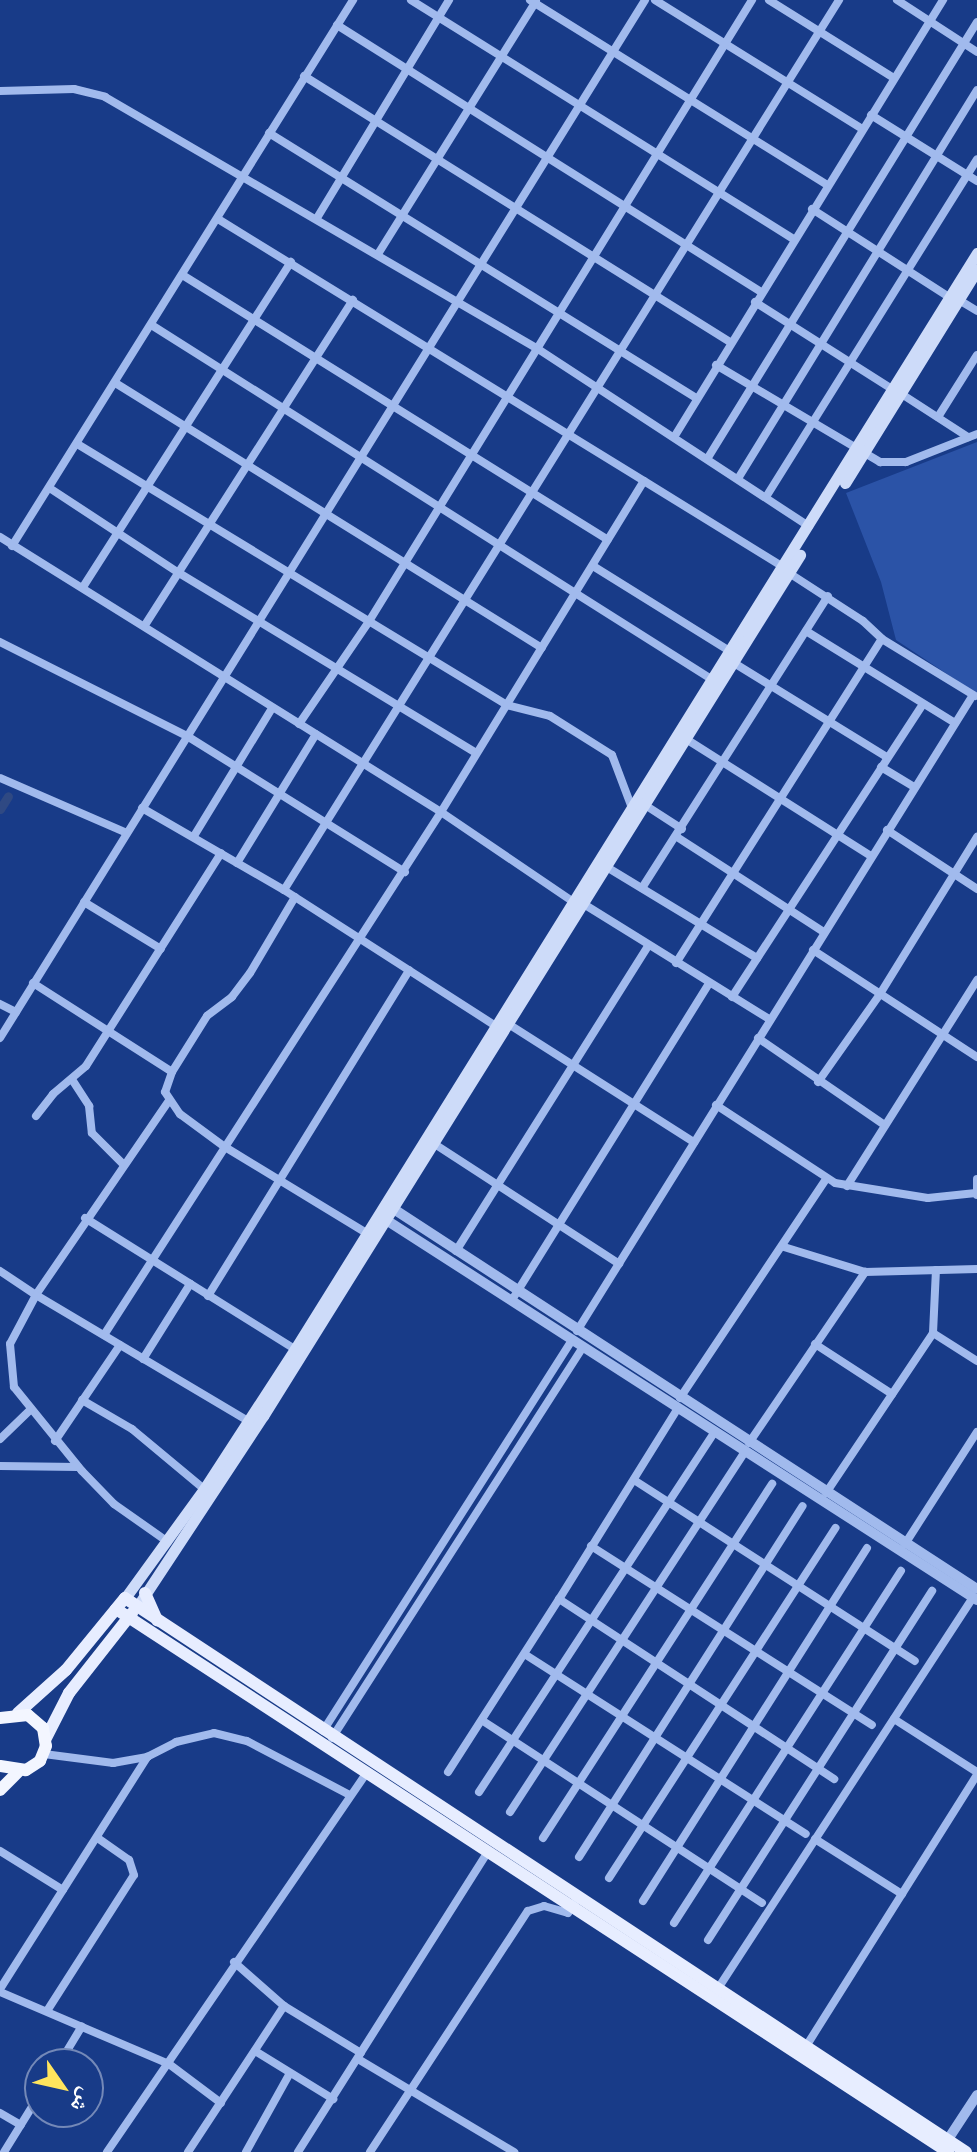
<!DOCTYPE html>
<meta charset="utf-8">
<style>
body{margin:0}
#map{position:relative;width:977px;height:2152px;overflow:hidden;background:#183b88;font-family:Montserrat,"Noto Naskh Arabic",sans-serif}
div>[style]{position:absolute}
.green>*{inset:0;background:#2b53a7}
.canal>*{height:9px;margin:-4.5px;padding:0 4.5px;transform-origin:4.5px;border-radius:4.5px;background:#2f4983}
.minor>*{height:8px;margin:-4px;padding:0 4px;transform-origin:4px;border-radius:4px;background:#a1baed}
.tertiary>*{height:10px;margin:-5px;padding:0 5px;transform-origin:5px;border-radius:5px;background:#a1baed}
.secondary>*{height:11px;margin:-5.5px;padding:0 5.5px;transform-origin:5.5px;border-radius:5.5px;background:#cddbf9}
.primary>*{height:12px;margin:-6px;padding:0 6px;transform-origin:6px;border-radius:6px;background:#e7edff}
.trunk>*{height:12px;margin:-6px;padding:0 6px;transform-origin:6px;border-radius:6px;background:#f3f6ff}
span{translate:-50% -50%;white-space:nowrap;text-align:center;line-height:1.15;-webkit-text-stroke:7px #183b88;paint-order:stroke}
.north{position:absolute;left:24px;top:2048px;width:80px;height:80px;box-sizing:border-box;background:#183b88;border:2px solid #7489b8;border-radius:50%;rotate:124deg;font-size:22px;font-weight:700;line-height:32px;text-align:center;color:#fff}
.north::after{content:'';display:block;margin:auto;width:28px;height:36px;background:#ffe55d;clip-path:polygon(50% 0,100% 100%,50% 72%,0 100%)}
</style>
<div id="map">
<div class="green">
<div style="clip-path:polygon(977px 442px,977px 694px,896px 640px,881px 582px,846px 493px)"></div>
</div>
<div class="canal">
<div style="left:0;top:809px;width:15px;rotate:-58deg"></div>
</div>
<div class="minor">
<div style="left:411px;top:0;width:451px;rotate:32deg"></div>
<div style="left:530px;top:0;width:350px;rotate:31.9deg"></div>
<div style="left:655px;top:0;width:244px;rotate:31.9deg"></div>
<div style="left:769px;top:0;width:147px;rotate:32deg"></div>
<div style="left:897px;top:0;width:95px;rotate:33deg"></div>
<div style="left:337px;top:25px;width:501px;rotate:32.2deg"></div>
<div style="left:304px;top:76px;width:502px;rotate:31.98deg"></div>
<div style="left:0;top:91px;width:74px;rotate:-1.5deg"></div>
<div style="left:74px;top:89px;width:32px;rotate:14deg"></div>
<div style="left:105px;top:97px;width:501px;rotate:30.2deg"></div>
<div style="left:538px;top:349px;width:324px;rotate:33.2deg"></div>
<div style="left:871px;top:115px;width:125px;rotate:31.9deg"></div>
<div style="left:269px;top:133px;width:503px;rotate:31.82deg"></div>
<div style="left:812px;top:209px;width:163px;rotate:32.7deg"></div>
<div style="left:317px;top:218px;width:255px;rotate:-58.8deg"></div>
<div style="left:218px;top:219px;width:500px;rotate:31.59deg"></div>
<div style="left:378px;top:254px;width:298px;rotate:-58deg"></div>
<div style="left:184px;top:276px;width:499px;rotate:31.9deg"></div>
<div style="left:959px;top:300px;width:21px;rotate:31deg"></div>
<div style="left:755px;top:302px;width:162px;rotate:32.4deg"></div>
<div style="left:153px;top:326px;width:663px;rotate:32.3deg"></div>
<div style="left:716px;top:365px;width:191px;rotate:30.6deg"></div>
<div style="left:880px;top:462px;width:26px"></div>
<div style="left:906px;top:462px;width:76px;rotate:-21.5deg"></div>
<div style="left:117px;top:384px;width:500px;rotate:31.85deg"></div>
<div style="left:900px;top:393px;width:81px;rotate:32.9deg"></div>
<div style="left:938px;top:417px;width:73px;rotate:-57.8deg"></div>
<div style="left:676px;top:434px;width:510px;rotate:-58.4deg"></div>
<div style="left:79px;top:445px;width:501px;rotate:31.28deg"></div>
<div style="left:507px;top:705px;width:44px;rotate:14.3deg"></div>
<div style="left:550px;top:716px;width:73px;rotate:32.2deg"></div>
<div style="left:612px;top:755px;width:57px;rotate:69.3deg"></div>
<div style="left:709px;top:456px;width:510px;rotate:-58.3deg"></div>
<div style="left:739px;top:477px;width:454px;rotate:-58.4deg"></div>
<div style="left:51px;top:489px;width:153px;rotate:33.3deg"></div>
<div style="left:179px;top:573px;width:347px;rotate:31.2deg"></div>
<div style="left:766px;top:497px;width:398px;rotate:-58deg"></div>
<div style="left:0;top:537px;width:520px;rotate:31.95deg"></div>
<div style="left:441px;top:812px;width:388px;rotate:-58.5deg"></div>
<div style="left:644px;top:481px;width:163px;rotate:31.7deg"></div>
<div style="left:12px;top:546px;width:644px;rotate:-58.01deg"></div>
<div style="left:593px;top:566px;width:163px;rotate:31.9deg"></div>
<div style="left:789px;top:573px;width:88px;rotate:33deg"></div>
<div style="left:863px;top:621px;width:26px;rotate:43deg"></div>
<div style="left:882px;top:639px;width:109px;rotate:31.5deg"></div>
<div style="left:83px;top:587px;width:386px;rotate:-57.4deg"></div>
<div style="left:145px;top:625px;width:386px;rotate:-57.4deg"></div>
<div style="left:806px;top:631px;width:175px;rotate:31.7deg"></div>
<div style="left:0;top:642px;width:209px;rotate:26.7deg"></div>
<div style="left:187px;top:736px;width:257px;rotate:32deg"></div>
<div style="left:734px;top:663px;width:180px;rotate:31.6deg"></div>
<div style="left:299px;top:724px;width:122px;rotate:-55.7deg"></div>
<div style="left:368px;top:623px;width:732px;rotate:-58.35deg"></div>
<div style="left:686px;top:739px;width:219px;rotate:32.3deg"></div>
<div style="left:881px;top:767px;width:39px;rotate:31deg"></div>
<div style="left:0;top:778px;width:138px;rotate:23.4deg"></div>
<div style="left:645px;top:805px;width:44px;rotate:33deg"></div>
<div style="left:142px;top:808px;width:164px;rotate:30deg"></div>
<div style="left:284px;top:890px;width:255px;rotate:32.7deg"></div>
<div style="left:887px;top:830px;width:108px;rotate:33.2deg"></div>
<div style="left:194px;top:836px;width:150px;rotate:-58.6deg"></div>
<div style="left:677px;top:837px;width:175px;rotate:32.9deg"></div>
<div style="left:237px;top:863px;width:151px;rotate:-58.5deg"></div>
<div style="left:605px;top:866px;width:178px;rotate:31.2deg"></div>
<div style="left:642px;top:888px;width:346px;rotate:-57.5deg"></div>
<div style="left:284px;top:890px;width:1049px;rotate:-58.05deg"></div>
<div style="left:295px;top:897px;width:88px;rotate:120.6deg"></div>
<div style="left:250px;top:973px;width:30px;rotate:127deg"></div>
<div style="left:232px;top:997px;width:31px;rotate:143deg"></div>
<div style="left:207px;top:1016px;width:66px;rotate:122deg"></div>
<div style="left:172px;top:1072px;width:21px;rotate:109deg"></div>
<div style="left:165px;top:1092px;width:27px;rotate:56deg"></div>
<div style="left:180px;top:1114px;width:56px;rotate:36.3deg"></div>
<div style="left:225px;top:1147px;width:167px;rotate:31.3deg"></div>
<div style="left:84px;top:902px;width:90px;rotate:31.4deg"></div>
<div style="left:582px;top:903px;width:220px;rotate:31.8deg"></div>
<div style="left:813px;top:950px;width:196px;rotate:33.1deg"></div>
<div style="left:676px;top:963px;width:384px;rotate:-57.6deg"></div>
<div style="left:33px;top:983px;width:165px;rotate:32.6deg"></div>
<div style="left:732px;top:997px;width:348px;rotate:-56.9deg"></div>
<div style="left:0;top:1004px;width:18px;rotate:27deg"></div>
<div style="left:507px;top:1023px;width:222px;rotate:32.5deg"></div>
<div style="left:0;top:1038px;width:1222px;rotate:-58.14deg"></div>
<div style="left:758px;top:1038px;width:152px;rotate:34.5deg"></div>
<div style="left:73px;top:1081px;width:30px;rotate:57deg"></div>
<div style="left:89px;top:1106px;width:27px;rotate:84deg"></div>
<div style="left:92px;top:1133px;width:44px;rotate:45deg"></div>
<div style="left:818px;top:1082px;width:108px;rotate:-54.8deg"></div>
<div style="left:880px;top:994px;width:185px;rotate:-58.3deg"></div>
<div style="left:168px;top:1102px;width:234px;rotate:124.4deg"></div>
<div style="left:36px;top:1295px;width:247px;rotate:30.7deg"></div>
<div style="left:716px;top:1105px;width:142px;rotate:33.2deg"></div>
<div style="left:835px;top:1183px;width:94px;rotate:9.2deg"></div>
<div style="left:928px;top:1198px;width:48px;rotate:-5.9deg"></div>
<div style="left:36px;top:1116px;width:28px;rotate:-52deg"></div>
<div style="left:53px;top:1094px;width:43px;rotate:-40.3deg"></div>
<div style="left:86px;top:1066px;width:252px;rotate:-57.6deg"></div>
<div style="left:433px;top:1143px;width:222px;rotate:33deg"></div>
<div style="left:977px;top:1179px;width:16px;rotate:90deg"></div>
<div style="left:847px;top:1186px;width:244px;rotate:-57.7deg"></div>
<div style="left:85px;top:1218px;width:248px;rotate:32deg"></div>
<div style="left:784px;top:1247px;width:85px;rotate:17.2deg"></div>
<div style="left:865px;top:1272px;width:112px;rotate:-1.5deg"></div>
<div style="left:456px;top:1251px;width:360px;rotate:-57.8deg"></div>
<div style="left:0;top:1271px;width:43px;rotate:33.7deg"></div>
<div style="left:36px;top:1295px;width:55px;rotate:118deg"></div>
<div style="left:10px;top:1344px;width:43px;rotate:84.7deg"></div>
<div style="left:14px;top:1387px;width:108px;rotate:51deg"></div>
<div style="left:82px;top:1471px;width:46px;rotate:45.9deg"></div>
<div style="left:114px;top:1504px;width:66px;rotate:35.1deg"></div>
<div style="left:208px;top:1296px;width:383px;rotate:-58.3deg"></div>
<div style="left:512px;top:1300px;width:372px;rotate:-58.1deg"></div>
<div style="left:577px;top:1331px;width:749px;rotate:-58.09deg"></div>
<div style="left:933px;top:1333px;width:52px;rotate:32.5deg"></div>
<div style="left:104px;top:1335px;width:622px;rotate:-57.2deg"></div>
<div style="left:441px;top:812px;width:158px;rotate:34.2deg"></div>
<div style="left:815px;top:1344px;width:92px;rotate:33deg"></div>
<div style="left:143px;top:1359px;width:89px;rotate:-57.9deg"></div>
<div style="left:680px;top:1398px;width:263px;rotate:-56.3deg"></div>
<div style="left:82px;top:1400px;width:58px;rotate:30.1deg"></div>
<div style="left:132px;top:1429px;width:94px;rotate:39.8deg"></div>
<div style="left:678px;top:1408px;width:225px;rotate:121.9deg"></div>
<div style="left:559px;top:1599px;width:329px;rotate:33.2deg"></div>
<div style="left:0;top:1439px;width:42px;rotate:-44deg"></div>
<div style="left:55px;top:1441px;width:116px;rotate:-55.9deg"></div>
<div style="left:749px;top:1443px;width:207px;rotate:-55.8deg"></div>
<div style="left:0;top:1466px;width:78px;rotate:0.7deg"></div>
<div style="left:634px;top:1480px;width:334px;rotate:32.8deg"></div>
<div style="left:826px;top:1493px;width:192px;rotate:-56.2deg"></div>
<div style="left:933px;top:1333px;width:63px;rotate:-87.3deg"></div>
<div style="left:905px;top:1544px;width:133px;rotate:-57.3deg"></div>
<div style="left:591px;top:1546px;width:333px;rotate:32.5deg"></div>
<div style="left:526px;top:1655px;width:332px;rotate:32.6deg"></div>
<div style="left:894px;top:1719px;width:98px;rotate:32.6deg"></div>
<div style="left:483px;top:1721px;width:333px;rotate:33.1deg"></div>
<div style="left:323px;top:1731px;width:464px;rotate:-57.5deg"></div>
<div style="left:332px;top:1738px;width:465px;rotate:-57.3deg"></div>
<div style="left:44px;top:1754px;width:70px;rotate:7.4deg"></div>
<div style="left:113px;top:1763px;width:35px;rotate:-10deg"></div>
<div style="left:147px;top:1757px;width:33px;rotate:-27deg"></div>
<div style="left:176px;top:1742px;width:39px;rotate:-13deg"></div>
<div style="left:214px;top:1733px;width:34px;rotate:14deg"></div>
<div style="left:247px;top:1741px;width:116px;rotate:27.7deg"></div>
<div style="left:448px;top:1772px;width:206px;rotate:-57.3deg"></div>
<div style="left:479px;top:1792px;width:431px;rotate:-56.8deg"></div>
<div style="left:510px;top:1812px;width:431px;rotate:-56.9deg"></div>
<div style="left:543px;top:1838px;width:422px;rotate:-57.1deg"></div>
<div style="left:815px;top:1839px;width:103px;rotate:32.3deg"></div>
<div style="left:0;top:1851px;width:74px;rotate:31.8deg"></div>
<div style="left:579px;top:1857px;width:416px;rotate:-57.5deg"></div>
<div style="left:609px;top:1878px;width:417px;rotate:-57.1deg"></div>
<div style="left:643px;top:1901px;width:418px;rotate:-57.6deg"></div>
<div style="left:674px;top:1923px;width:419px;rotate:-57.2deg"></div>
<div style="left:708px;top:1940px;width:415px;rotate:-57.3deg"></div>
<div style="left:234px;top:1962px;width:67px;rotate:41.3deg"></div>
<div style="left:284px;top:2006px;width:90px;rotate:31.4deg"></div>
<div style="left:0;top:1989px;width:275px;rotate:-57.6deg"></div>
<div style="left:717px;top:1990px;width:468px;rotate:-56.9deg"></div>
<div style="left:0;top:1992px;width:184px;rotate:23.1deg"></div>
<div style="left:169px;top:2064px;width:65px;rotate:36.9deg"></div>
<div style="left:47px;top:2011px;width:161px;rotate:-57.4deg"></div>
<div style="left:134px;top:1875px;width:16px;rotate:-108deg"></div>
<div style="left:129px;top:1860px;width:39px;rotate:-145deg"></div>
<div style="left:805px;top:2048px;width:323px;rotate:-57.8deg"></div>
<div style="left:255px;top:2051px;width:92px;rotate:31.6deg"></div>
<div style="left:358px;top:2059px;width:182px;rotate:30.8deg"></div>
<div style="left:59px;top:2064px;width:44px;rotate:-58.8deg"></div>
<div style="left:0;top:2113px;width:24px;rotate:30deg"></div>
<div style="left:4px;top:2152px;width:68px;rotate:-58.2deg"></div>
<div style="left:107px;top:2152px;width:458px;rotate:-55.6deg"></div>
<div style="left:188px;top:2152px;width:175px;rotate:-56.7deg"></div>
<div style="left:246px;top:2152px;width:90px;rotate:-60.9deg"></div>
<div style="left:298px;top:2152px;width:354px;rotate:-57.7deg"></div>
<div style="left:370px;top:2152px;width:288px;rotate:-56.8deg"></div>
<div style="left:528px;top:1911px;width:17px;rotate:-17deg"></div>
<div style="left:544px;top:1906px;width:25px;rotate:16deg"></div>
<div style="left:568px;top:1913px;width:13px;rotate:-58deg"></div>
</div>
<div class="tertiary">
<div style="left:386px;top:1204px;width:705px;rotate:33.08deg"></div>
<div style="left:380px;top:1216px;width:710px;rotate:32.75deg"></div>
<div style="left:943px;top:2147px;width:62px;rotate:-56.8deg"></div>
</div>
<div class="secondary">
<div style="left:845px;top:483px;width:251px;rotate:-58.2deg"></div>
<div style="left:125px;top:1598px;width:135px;rotate:-54.1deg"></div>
<div style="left:204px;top:1489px;width:167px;rotate:-57deg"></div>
<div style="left:295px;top:1349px;width:1291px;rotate:-58.11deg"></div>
<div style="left:137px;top:1607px;width:229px;rotate:-56.6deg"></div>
<div style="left:263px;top:1416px;width:1015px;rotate:-58.05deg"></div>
</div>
<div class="primary">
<div style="left:145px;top:1593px;width:30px;rotate:66deg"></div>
<div style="left:116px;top:1609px;width:994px;rotate:33.13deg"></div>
<div style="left:18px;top:1713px;width:64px;rotate:-41.9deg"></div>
<div style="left:66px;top:1670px;width:93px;rotate:-50.7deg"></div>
<div style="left:125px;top:1598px;width:1007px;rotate:33.37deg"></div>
<div style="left:46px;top:1738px;width:51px;rotate:-62.9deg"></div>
<div style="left:69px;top:1693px;width:102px;rotate:-51.8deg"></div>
</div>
<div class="trunk">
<div style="left:0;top:1718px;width:28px;rotate:-6deg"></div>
<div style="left:28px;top:1715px;width:20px;rotate:41deg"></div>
<div style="left:43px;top:1728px;width:18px;rotate:81deg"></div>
<div style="left:46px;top:1746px;width:16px;rotate:112deg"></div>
<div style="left:40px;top:1761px;width:17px;rotate:147deg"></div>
<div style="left:26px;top:1770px;width:26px;rotate:-171deg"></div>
<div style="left:0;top:1790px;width:25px;rotate:-45deg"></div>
</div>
<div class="north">ش</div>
</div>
